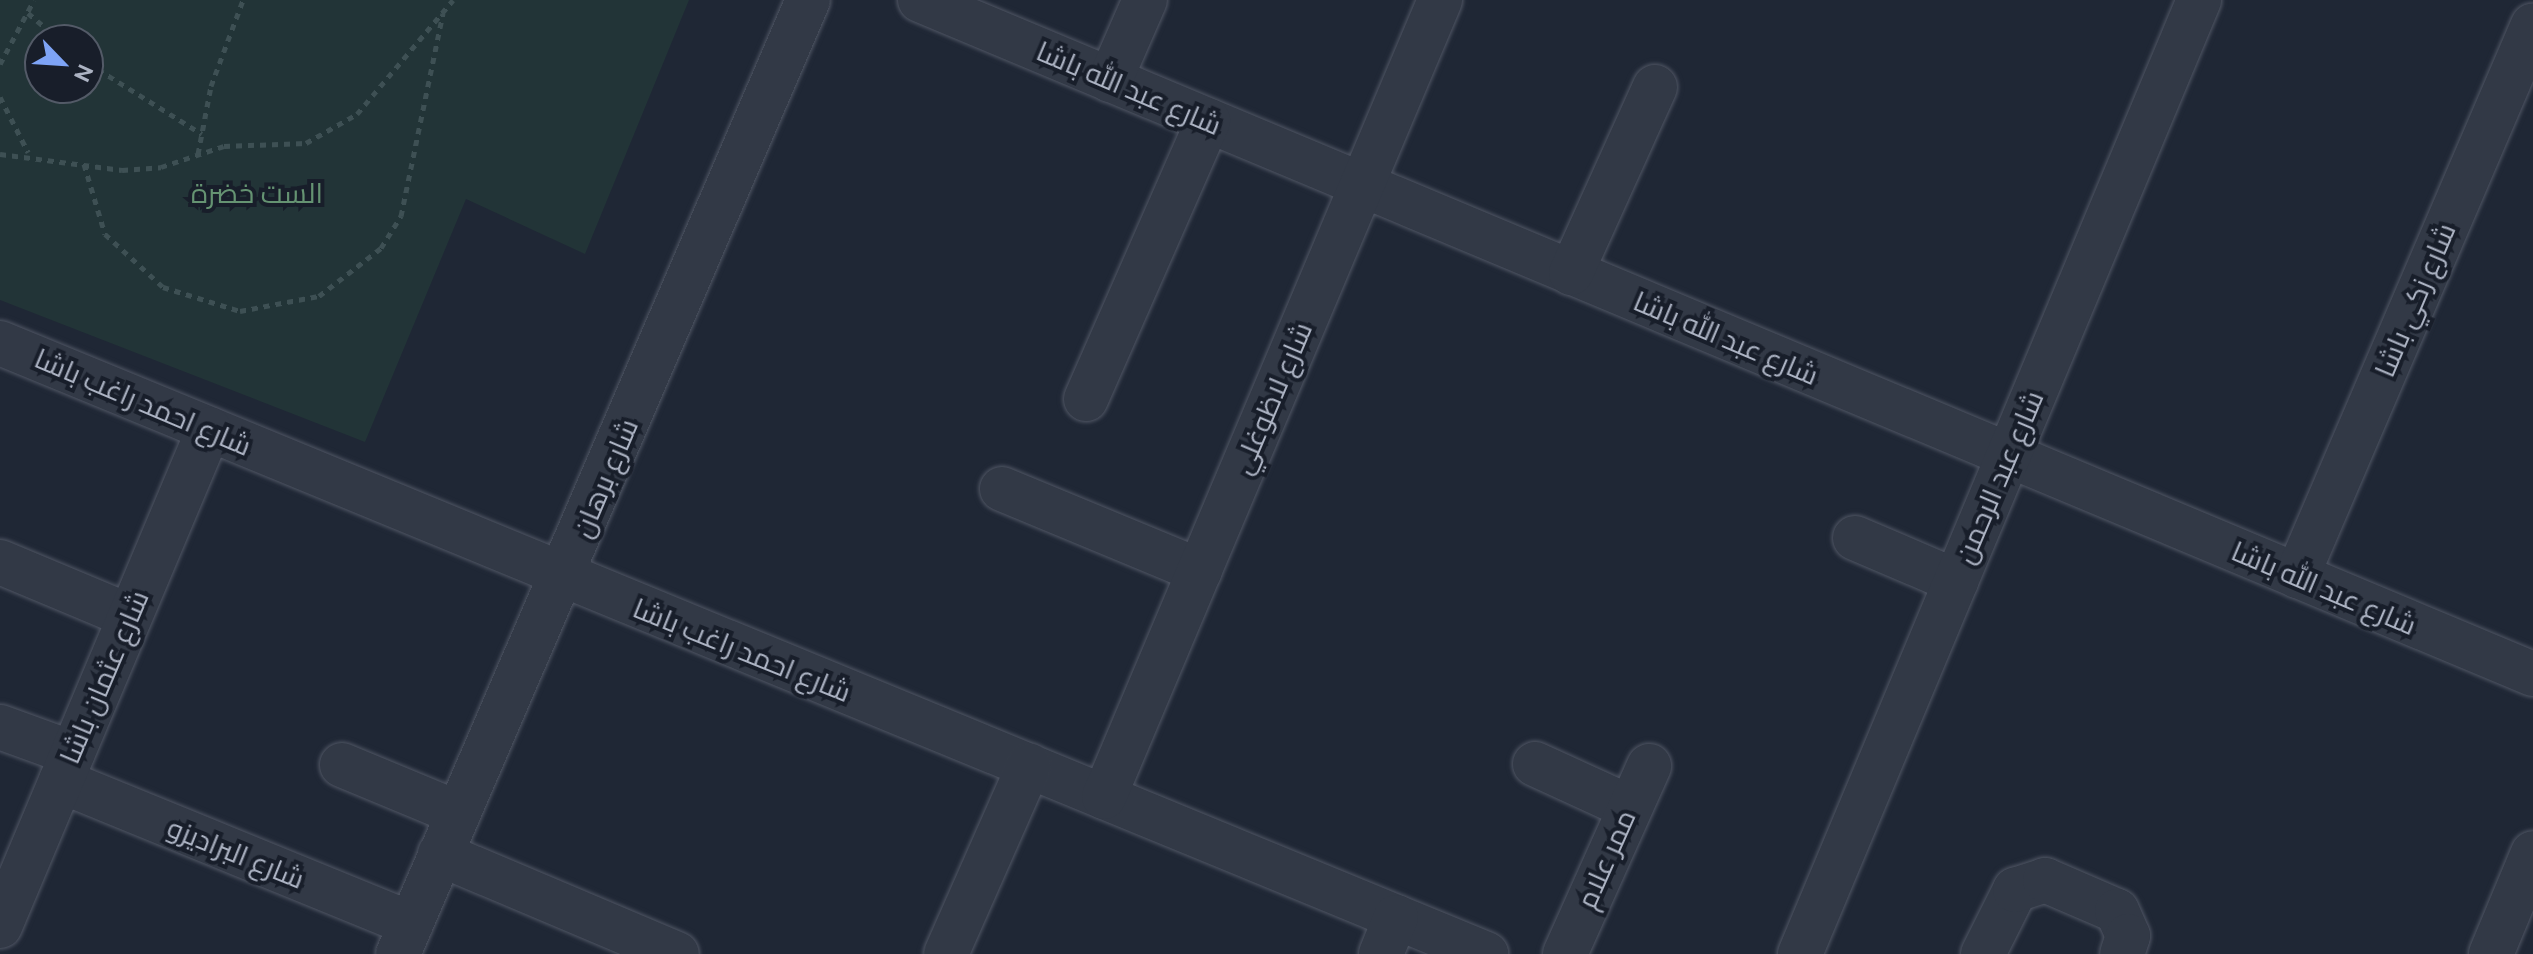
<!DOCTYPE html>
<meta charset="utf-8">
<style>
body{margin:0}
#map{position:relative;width:2533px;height:954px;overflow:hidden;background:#1f2735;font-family:Ubuntu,Cairo,sans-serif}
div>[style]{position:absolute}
.green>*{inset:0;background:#223437}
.path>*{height:5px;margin-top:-2.5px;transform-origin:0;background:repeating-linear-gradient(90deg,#3e5054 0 6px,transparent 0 12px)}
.roads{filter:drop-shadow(0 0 2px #505664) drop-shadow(0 0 2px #505664)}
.minor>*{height:44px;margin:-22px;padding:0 22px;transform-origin:22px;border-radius:22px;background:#323946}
span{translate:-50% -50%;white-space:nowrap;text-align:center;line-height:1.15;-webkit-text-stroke:8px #181e2a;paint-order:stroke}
.street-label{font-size:28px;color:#acb3c3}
.park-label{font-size:28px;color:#659372}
.north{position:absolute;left:24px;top:24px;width:80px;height:80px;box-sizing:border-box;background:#181e2a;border:2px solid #535a67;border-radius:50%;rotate:115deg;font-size:22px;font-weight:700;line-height:32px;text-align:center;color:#acb3c3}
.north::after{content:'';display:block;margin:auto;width:28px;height:36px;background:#7ea4f6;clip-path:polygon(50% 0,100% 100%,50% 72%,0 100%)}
</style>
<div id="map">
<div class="green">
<div style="clip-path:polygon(evenodd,0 0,689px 0,585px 254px,466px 199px,365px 442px,0 300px,0 0,40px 40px,88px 40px,88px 88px,40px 88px,40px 40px)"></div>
</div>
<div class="path">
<div style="left:28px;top:13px;width:42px;rotate:40.2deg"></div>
<div style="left:88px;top:63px;width:134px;rotate:31.9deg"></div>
<div style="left:0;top:64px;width:72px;rotate:-62deg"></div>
<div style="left:0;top:97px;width:62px;rotate:63deg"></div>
<div style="left:0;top:154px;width:123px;rotate:7.5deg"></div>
<div style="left:122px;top:170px;width:39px;rotate:-4deg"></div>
<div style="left:161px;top:167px;width:66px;rotate:-18.4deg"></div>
<div style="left:224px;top:146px;width:82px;rotate:-2.1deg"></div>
<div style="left:306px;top:143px;width:59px;rotate:-29.6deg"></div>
<div style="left:357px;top:114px;width:149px;rotate:-49.9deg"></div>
<div style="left:198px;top:154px;width:69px;rotate:-79.2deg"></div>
<div style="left:211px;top:86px;width:92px;rotate:-69.6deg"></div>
<div style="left:84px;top:164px;width:73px;rotate:73.3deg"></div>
<div style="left:105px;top:234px;width:79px;rotate:42.4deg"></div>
<div style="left:163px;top:287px;width:81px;rotate:17.3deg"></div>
<div style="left:240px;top:311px;width:80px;rotate:-10.8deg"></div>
<div style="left:319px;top:296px;width:78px;rotate:-37.7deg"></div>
<div style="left:381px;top:248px;width:38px;rotate:-58deg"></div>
<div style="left:401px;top:216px;width:207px;rotate:-78.3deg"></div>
</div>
<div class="roads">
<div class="minor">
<div style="left:920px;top:0;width:1748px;rotate:22.68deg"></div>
<div style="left:1110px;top:80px;width:87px;rotate:-66.4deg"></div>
<div style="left:1571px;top:273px;width:204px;rotate:-65.7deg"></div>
<div style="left:0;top:343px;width:1607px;rotate:22.35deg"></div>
<div style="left:1086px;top:399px;width:304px;rotate:-66.3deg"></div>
<div style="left:1002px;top:489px;width:214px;rotate:22.5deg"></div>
<div style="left:1855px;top:538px;width:110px;rotate:23.1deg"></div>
<div style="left:0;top:562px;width:140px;rotate:22.7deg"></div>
<div style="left:2297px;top:576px;width:599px;rotate:-66.81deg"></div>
<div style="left:0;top:727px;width:77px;rotate:19.9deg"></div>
<div style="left:1535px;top:764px;width:103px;rotate:24.6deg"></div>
<div style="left:342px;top:765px;width:126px;rotate:22.5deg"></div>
<div style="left:61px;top:781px;width:378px;rotate:22.2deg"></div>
<div style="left:1104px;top:797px;width:865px;rotate:-67.14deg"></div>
<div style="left:440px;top:854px;width:257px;rotate:22.9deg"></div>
<div style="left:0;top:926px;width:539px;rotate:-67.19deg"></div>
<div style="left:398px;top:954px;width:1038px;rotate:-66.74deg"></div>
<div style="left:946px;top:954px;width:206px;rotate:-66.2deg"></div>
<div style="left:1381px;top:954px;width:40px;rotate:-68deg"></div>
<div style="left:1565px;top:954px;width:206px;rotate:-65.9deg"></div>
<div style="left:1800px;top:954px;width:1034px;rotate:-67.3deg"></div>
<div style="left:1983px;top:954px;width:72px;rotate:-63.4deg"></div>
<div style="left:2015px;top:890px;width:32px;rotate:-18deg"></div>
<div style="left:2045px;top:880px;width:78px;rotate:23.3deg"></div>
<div style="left:2117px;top:911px;width:27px;rotate:66deg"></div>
<div style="left:2128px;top:936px;width:19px;rotate:108deg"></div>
<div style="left:2491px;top:954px;width:109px;rotate:-67.4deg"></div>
</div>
</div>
<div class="street-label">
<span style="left:1129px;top:88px;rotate:23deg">شارع عبد الله باشا</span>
<span style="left:2415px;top:300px;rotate:-67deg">شارع زكي باشا</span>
<span style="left:1726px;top:338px;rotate:23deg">شارع عبد الله باشا</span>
<span style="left:1272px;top:398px;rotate:-67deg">شارع لاظوغلي</span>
<span style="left:143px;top:402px;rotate:23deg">شارع احمد راغب باشا</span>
<span style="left:1999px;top:477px;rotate:-67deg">شارع عبد الرحمن</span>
<span style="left:605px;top:478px;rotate:-67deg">شارع برهان</span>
<span style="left:2324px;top:588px;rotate:23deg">شارع عبد الله باشا</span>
<span style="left:742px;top:650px;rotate:22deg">شارع احمد راغب باشا</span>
<span style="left:104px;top:677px;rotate:-67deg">شارع عثمان باشا</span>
<span style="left:236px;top:853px;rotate:22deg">شارع البراديزو</span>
<span style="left:1606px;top:859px;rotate:-66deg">ممر علام</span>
</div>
<div class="park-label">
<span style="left:257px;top:193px">الست خضرة</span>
</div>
<div class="north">N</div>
</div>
